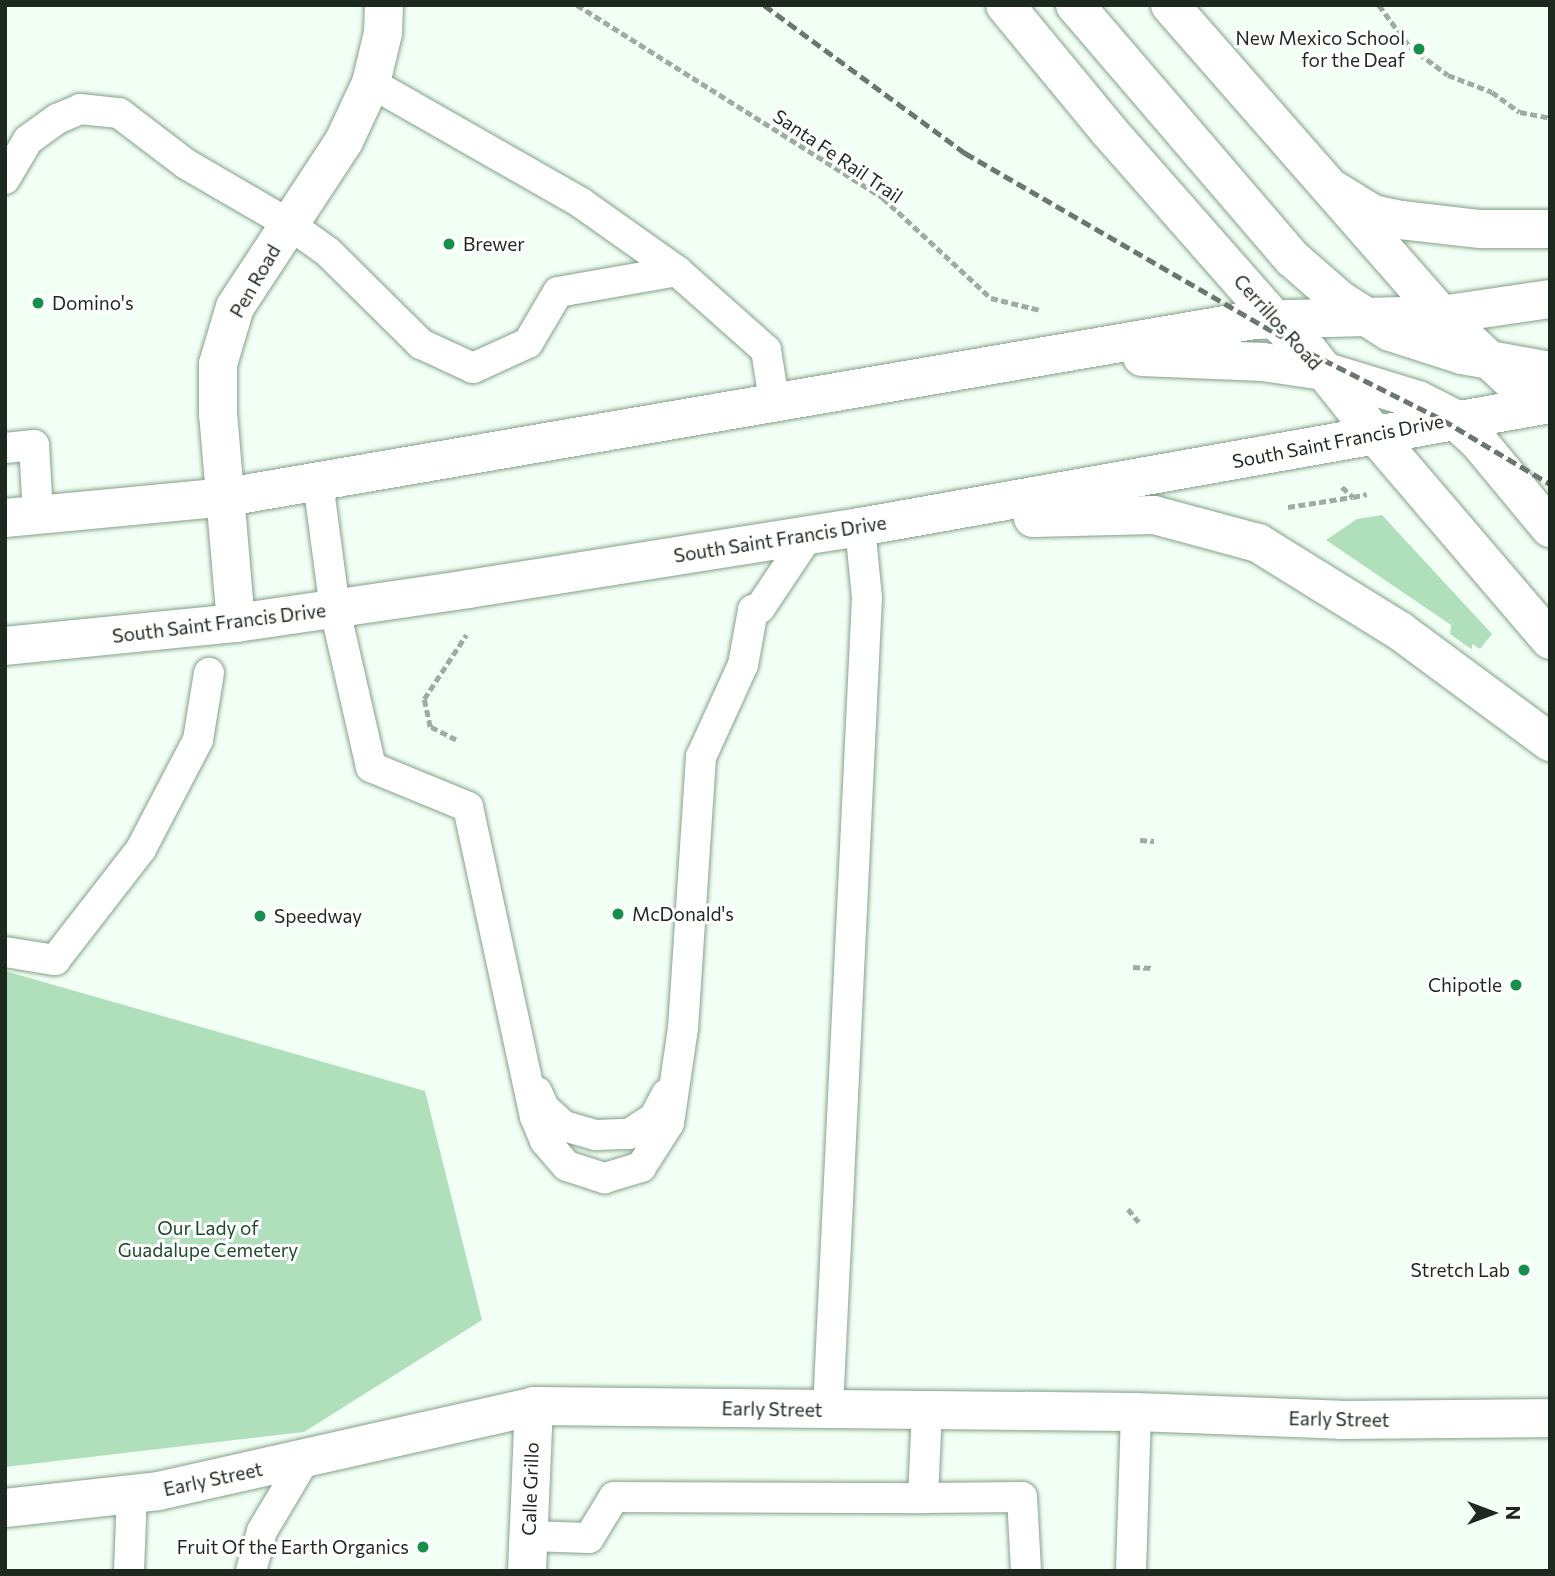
<!DOCTYPE html>
<style>
body{margin:0}
#map{position:relative;width:1555px;height:1576px;overflow:hidden;background:#f2fff5;font-family:Commissioner,sans-serif}
div>[style]{position:absolute}
.green>*{inset:0;background:#b0e0bb}
.path>*{height:4.5px;margin-top:-2.25px;transform-origin:0;background:repeating-linear-gradient(90deg,#9faca2 0 7px,transparent 0 10.5px)}
.roads{filter:drop-shadow(0 0 2px #84a18b) drop-shadow(0 0 2px #84a18b)}
.service>*{height:30px;margin:-15px;padding:0 15px;transform-origin:15px;border-radius:15px;background:#fff}
.minor>*{height:38px;margin:-19px;padding:0 19px;transform-origin:19px;border-radius:19px;background:#fff}
.secondary>*{height:38px;margin:-19px;padding:0 19px;transform-origin:19px;border-radius:19px;background:#fff}
.primary>*{height:38px;margin:-19px;padding:0 19px;transform-origin:19px;border-radius:19px;background:#fff}
.trunk>*{height:38px;margin:-19px;padding:0 19px;transform-origin:19px;border-radius:19px;background:#fff}
.rail>*{height:5px;margin-top:-2.5px;transform-origin:0;background:repeating-linear-gradient(90deg,#6b776e 0 10px,transparent 0 15px)}
.dots>*{width:19px;height:19px;translate:-50% -50%;box-sizing:border-box;border:4px solid #fff;border-radius:50%}
span{translate:-50% -50%;white-space:nowrap;text-align:center;line-height:1.15;-webkit-text-stroke:6px #fff;paint-order:stroke}
.poi-label{font-size:19px;color:#1d281f}
.right{translate:-100% -50%;text-align:right}
.left{translate:0 -50%;text-align:left}
.street-label{font-size:19px;color:#1d281f}
.park-label{font-size:19px;color:#1b4a2b}
.frame{position:absolute;inset:0;border:7px solid #1d281f;pointer-events:none}
.north{position:absolute;left:1457px;top:1478px;width:70px;height:70px;-webkit-text-stroke:5px #fff;paint-order:stroke;rotate:90deg;font-size:19px;font-weight:700;line-height:28px;text-align:center;color:#1d281f}
.north::after{content:'';display:block;margin:auto;width:24px;height:32px;background:#1d281f;clip-path:polygon(50% 0,100% 100%,50% 72%,0 100%)}
</style>
<div id="map">
<div class="green">
<div style="clip-path:polygon(1382px 515px,1492px 634px,1480px 649px,1472px 644px,1472px 649px,1468px 647px,1450px 634px,1451px 625px,1326px 540px,1357px 519px)"></div>
<div style="clip-path:polygon(5px 971px,425px 1091px,482px 1320px,304px 1432px,5px 1467px)"></div>
</div>
<div class="path">
<div style="left:577px;top:5px;width:362px;rotate:32.2deg"></div>
<div style="left:883px;top:198px;width:147px;rotate:42.8deg"></div>
<div style="left:991px;top:298px;width:50px;rotate:13.8deg"></div>
<div style="left:1379px;top:5px;width:52px;rotate:53.6deg"></div>
<div style="left:1410px;top:47px;width:47px;rotate:36.4deg"></div>
<div style="left:1448px;top:75px;width:47px;rotate:21.1deg"></div>
<div style="left:1492px;top:92px;width:34px;rotate:36deg"></div>
<div style="left:1520px;top:112px;width:31px;rotate:11deg"></div>
<div style="left:1342px;top:487px;width:15px;rotate:42deg"></div>
<div style="left:1353px;top:497px;width:14px;rotate:-12deg"></div>
<div style="left:1288px;top:507px;width:65px;rotate:-8.9deg"></div>
<div style="left:456px;top:740px;width:29px;rotate:-153deg"></div>
<div style="left:430px;top:727px;width:29px;rotate:-102deg"></div>
<div style="left:424px;top:699px;width:77px;rotate:-56.7deg"></div>
<div style="left:1140px;top:840px;width:14px;rotate:4deg"></div>
<div style="left:1133px;top:967px;width:19px;rotate:3deg"></div>
<div style="left:1128px;top:1209px;width:17px;rotate:50deg"></div>
</div>
<div class="roads">
<div class="service">
<div style="left:371px;top:83px;width:242px;rotate:29.7deg"></div>
<div style="left:581px;top:203px;width:118px;rotate:35.3deg"></div>
<div style="left:677px;top:271px;width:119px;rotate:41.6deg"></div>
<div style="left:766px;top:350px;width:57px;rotate:80.9deg"></div>
<div style="left:5px;top:179px;width:45px;rotate:-59.5deg"></div>
<div style="left:28px;top:140px;width:36px;rotate:-36deg"></div>
<div style="left:57px;top:119px;width:25px;rotate:-23deg"></div>
<div style="left:80px;top:109px;width:39px;rotate:6deg"></div>
<div style="left:119px;top:113px;width:84px;rotate:37.3deg"></div>
<div style="left:186px;top:164px;width:119px;rotate:30.2deg"></div>
<div style="left:289px;top:224px;width:48px;rotate:35.7deg"></div>
<div style="left:328px;top:252px;width:131px;rotate:44.7deg"></div>
<div style="left:421px;top:344px;width:57px;rotate:24.8deg"></div>
<div style="left:473px;top:368px;width:60px;rotate:-24.4deg"></div>
<div style="left:528px;top:343px;width:59px;rotate:-59.5deg"></div>
<div style="left:558px;top:292px;width:121px;rotate:-10deg"></div>
<div style="left:5px;top:448px;width:29px;rotate:-6deg"></div>
<div style="left:34px;top:445px;width:69px;rotate:86.7deg"></div>
<div style="left:318px;top:482px;width:129px;rotate:82.4deg"></div>
<div style="left:335px;top:610px;width:161px;rotate:77.1deg"></div>
<div style="left:371px;top:767px;width:105px;rotate:22.4deg"></div>
<div style="left:468px;top:807px;width:317px;rotate:77.8deg"></div>
<div style="left:535px;top:1117px;width:26px;rotate:67deg"></div>
<div style="left:545px;top:1141px;width:33px;rotate:49deg"></div>
<div style="left:567px;top:1166px;width:40px;rotate:18deg"></div>
<div style="left:605px;top:1178px;width:38px;rotate:-17deg"></div>
<div style="left:641px;top:1167px;width:52px;rotate:-57.5deg"></div>
<div style="left:669px;top:1123px;width:96px;rotate:-81.6deg"></div>
<div style="left:683px;top:1028px;width:272px;rotate:-86.2deg"></div>
<div style="left:701px;top:757px;width:101px;rotate:-65.5deg"></div>
<div style="left:743px;top:665px;width:56px;rotate:-79.7deg"></div>
<div style="left:753px;top:610px;width:7px;rotate:-16deg"></div>
<div style="left:760px;top:608px;width:87px;rotate:-56.3deg"></div>
<div style="left:5px;top:952px;width:51px;rotate:9.1deg"></div>
<div style="left:55px;top:960px;width:140px;rotate:-52.2deg"></div>
<div style="left:141px;top:849px;width:123px;rotate:-62.4deg"></div>
<div style="left:198px;top:740px;width:68px;rotate:-80.7deg"></div>
<div style="left:537px;top:1092px;width:17px;rotate:66deg"></div>
<div style="left:544px;top:1108px;width:27px;rotate:42deg"></div>
<div style="left:564px;top:1126px;width:33px;rotate:16deg"></div>
<div style="left:596px;top:1135px;width:33px;rotate:-2deg"></div>
<div style="left:629px;top:1134px;width:30px;rotate:-33deg"></div>
<div style="left:654px;top:1118px;width:27px;rotate:-62deg"></div>
<div style="left:828px;top:1409px;width:812px;rotate:-87.25deg"></div>
<div style="left:867px;top:598px;width:71px;rotate:-95.6deg"></div>
<div style="left:927px;top:1410px;width:88px;rotate:92.6deg"></div>
<div style="left:923px;top:1498px;width:99px;rotate:-0.6deg"></div>
<div style="left:1022px;top:1497px;width:74px;rotate:86.9deg"></div>
<div style="left:529px;top:1536px;width:60px;rotate:1.9deg"></div>
<div style="left:589px;top:1538px;width:48px;rotate:-58.6deg"></div>
<div style="left:614px;top:1497px;width:309px;rotate:0.2deg"></div>
<div style="left:129px;top:1571px;width:77px;rotate:-87.8deg"></div>
<div style="left:251px;top:1571px;width:41px;rotate:-74.6deg"></div>
<div style="left:262px;top:1531px;width:84px;rotate:-59.2deg"></div>
<div style="left:1131px;top:1571px;width:159px;rotate:-88.2deg"></div>
</div>
<div class="minor">
<div style="left:236px;top:623px;width:209px;rotate:-94.9deg"></div>
<div style="left:218px;top:415px;width:51px;rotate:-90deg"></div>
<div style="left:218px;top:364px;width:59px;rotate:-73.4deg"></div>
<div style="left:235px;top:307px;width:199px;rotate:-56.7deg"></div>
<div style="left:344px;top:141px;width:64px;rotate:-65deg"></div>
<div style="left:371px;top:83px;width:51px;rotate:-76.5deg"></div>
<div style="left:383px;top:33px;width:28px;rotate:-88deg"></div>
<div style="left:5px;top:1508px;width:154px;rotate:-6.3deg"></div>
<div style="left:158px;top:1491px;width:385px;rotate:-12.7deg"></div>
<div style="left:534px;top:1406px;width:602px;rotate:0.57deg"></div>
<div style="left:1136px;top:1412px;width:204px;rotate:2.2deg"></div>
<div style="left:1340px;top:1420px;width:210px;rotate:-0.5deg"></div>
<div style="left:527px;top:1571px;width:165px;rotate:-87.6deg"></div>
</div>
<div class="secondary">
<div style="left:1376px;top:436px;width:268px;rotate:49.5deg"></div>
</div>
<div class="primary">
<div style="left:1005px;top:5px;width:162px;rotate:50.5deg"></div>
<div style="left:1108px;top:130px;width:252px;rotate:48.7deg"></div>
<div style="left:1274px;top:319px;width:50px;rotate:43.4deg"></div>
<div style="left:1310px;top:353px;width:106px;rotate:51.5deg"></div>
<div style="left:1170px;top:5px;width:412px;rotate:48.8deg"></div>
<div style="left:1441px;top:315px;width:132px;rotate:42.9deg"></div>
</div>
<div class="trunk">
<div style="left:1075px;top:5px;width:335px;rotate:49.4deg"></div>
<div style="left:1293px;top:259px;width:62px;rotate:41.1deg"></div>
<div style="left:1340px;top:300px;width:59px;rotate:32.6deg"></div>
<div style="left:1390px;top:332px;width:76px;rotate:17.7deg"></div>
<div style="left:1462px;top:355px;width:89px;rotate:10.3deg"></div>
<div style="left:1334px;top:190px;width:46px;rotate:31.6deg"></div>
<div style="left:1373px;top:214px;width:29px;rotate:12deg"></div>
<div style="left:1401px;top:220px;width:80px;rotate:6.5deg"></div>
<div style="left:1480px;top:229px;width:70px"></div>
<div style="left:1142px;top:357px;width:121px;rotate:2.4deg"></div>
<div style="left:1263px;top:362px;width:61px;rotate:8.5deg"></div>
<div style="left:1323px;top:371px;width:99px;rotate:17deg"></div>
<div style="left:1418px;top:400px;width:39px;rotate:27deg"></div>
<div style="left:1453px;top:418px;width:34px;rotate:43deg"></div>
<div style="left:1478px;top:441px;width:113px;rotate:50.4deg"></div>
<div style="left:5px;top:518px;width:223px;rotate:-5.4deg"></div>
<div style="left:227px;top:497px;width:1042px;rotate:-9.78deg"></div>
<div style="left:1254px;top:320px;width:187px;rotate:-1.5deg"></div>
<div style="left:1441px;top:315px;width:110px;rotate:-8.4deg"></div>
<div style="left:1033px;top:518px;width:121px;rotate:-1.4deg"></div>
<div style="left:1154px;top:515px;width:108px;rotate:15.1deg"></div>
<div style="left:1258px;top:543px;width:167px;rotate:31.8deg"></div>
<div style="left:1400px;top:631px;width:187px;rotate:36.5deg"></div>
<div style="left:5px;top:646px;width:232px;rotate:-5.7deg"></div>
<div style="left:236px;top:623px;width:234px;rotate:-8.3deg"></div>
<div style="left:468px;top:589px;width:397px;rotate:-9deg"></div>
<div style="left:860px;top:527px;width:701px;rotate:-10.11deg"></div>
</div>
</div>
<div class="rail">
<div style="left:764px;top:5px;width:250px;rotate:36.4deg"></div>
<div style="left:965px;top:153px;width:399px;rotate:30.1deg"></div>
<div style="left:1310px;top:353px;width:149px;rotate:26.7deg"></div>
<div style="left:1443px;top:420px;width:125px;rotate:30.9deg"></div>
</div>
<div class="dots">
<div style="left:1419px;top:49px;background:#178f4b"></div>
<div style="left:449px;top:244px;background:#178f4b"></div>
<div style="left:38px;top:303px;background:#178f4b"></div>
<div style="left:618px;top:914px;background:#178f4b"></div>
<div style="left:260px;top:916px;background:#178f4b"></div>
<div style="left:1516px;top:985px;background:#178f4b"></div>
<div style="left:1524px;top:1270px;background:#178f4b"></div>
<div style="left:423px;top:1547px;background:#178f4b"></div>
</div>
<div class="poi-label">
<span class="right" style="left:1405px;top:49px">New Mexico School<br>for the Deaf</span>
<span class="left" style="left:463px;top:244px">Brewer</span>
<span class="left" style="left:52px;top:303px">Domino's</span>
<span class="left" style="left:632px;top:914px">McDonald's</span>
<span class="left" style="left:274px;top:916px">Speedway</span>
<span class="right" style="left:1502px;top:985px">Chipotle</span>
<span class="right" style="left:1510px;top:1270px">Stretch Lab</span>
<span class="right" style="left:409px;top:1547px">Fruit Of the Earth Organics</span>
</div>
<div class="street-label">
<span style="left:838px;top:156px;rotate:34deg">Santa Fe Rail Trail</span>
<span style="left:255px;top:281px;rotate:-60deg">Pen Road</span>
<span style="left:1278px;top:322px;rotate:48deg">Cerrillos Road</span>
<span style="left:1338px;top:441px;rotate:-11deg">South Saint Francis Drive</span>
<span style="left:780px;top:539px;rotate:-9deg">South Saint Francis Drive</span>
<span style="left:219px;top:623px;rotate:-7deg">South Saint Francis Drive</span>
<span style="left:772px;top:1409px;rotate:1deg">Early Street</span>
<span style="left:1339px;top:1419px;rotate:1deg">Early Street</span>
<span style="left:213px;top:1479px;rotate:-12deg">Early Street</span>
<span style="left:530px;top:1489px;rotate:-88deg">Calle Grillo</span>
</div>
<div class="park-label">
<span style="left:208px;top:1239px">Our Lady of<br>Guadalupe Cemetery</span>
</div>
<div class="frame"></div>
<div class="north">N</div>
</div>
